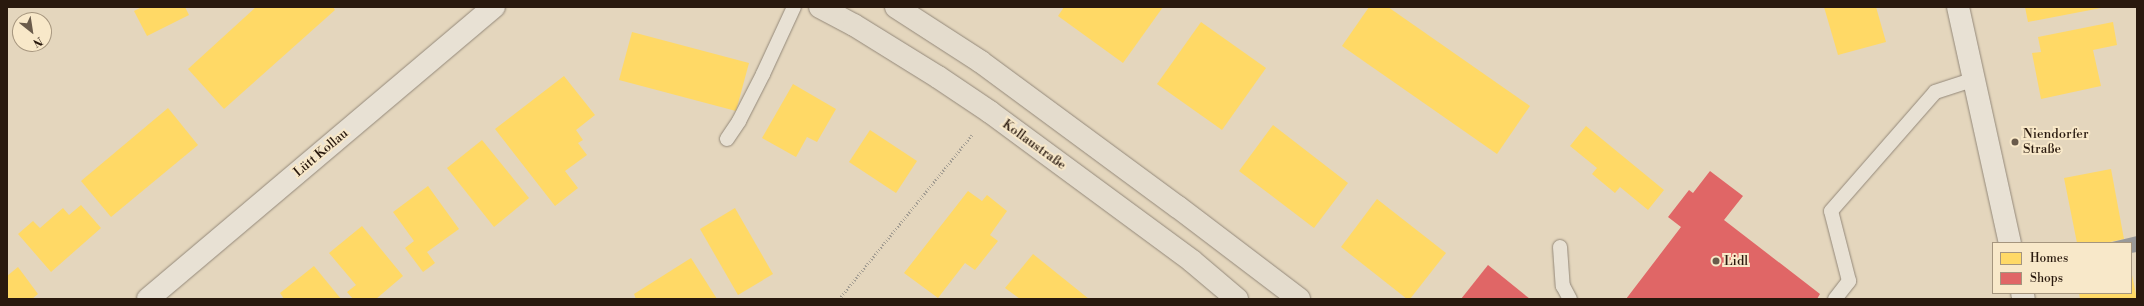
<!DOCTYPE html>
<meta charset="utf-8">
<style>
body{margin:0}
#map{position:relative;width:2144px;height:306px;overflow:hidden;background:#e4d6bd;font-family:"Libre Bodoni",serif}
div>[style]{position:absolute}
.homes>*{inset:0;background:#ffd966}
.shops>*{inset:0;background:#e06666}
.industry>*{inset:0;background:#999}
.path>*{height:2.5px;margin-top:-1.25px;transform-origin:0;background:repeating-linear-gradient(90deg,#a39d92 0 1px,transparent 0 3px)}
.roads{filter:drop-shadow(0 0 1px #938879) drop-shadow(0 0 1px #938879)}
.service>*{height:14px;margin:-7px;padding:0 7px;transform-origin:7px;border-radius:7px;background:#e8e1d4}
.minor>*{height:22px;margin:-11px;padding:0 11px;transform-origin:11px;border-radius:11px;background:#e8e1d4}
.secondary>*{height:22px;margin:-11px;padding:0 11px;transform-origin:11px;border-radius:11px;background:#e8e1d4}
.primary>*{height:22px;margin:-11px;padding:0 11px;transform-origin:11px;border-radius:11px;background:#e4dccd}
.dots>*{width:11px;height:11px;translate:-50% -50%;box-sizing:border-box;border:2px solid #f8e8c9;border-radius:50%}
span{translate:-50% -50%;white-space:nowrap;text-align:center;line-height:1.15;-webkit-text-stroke:4px #f8e8c9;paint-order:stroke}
.poi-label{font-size:13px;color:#29190e}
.left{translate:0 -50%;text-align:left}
.street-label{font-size:13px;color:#29190e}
.frame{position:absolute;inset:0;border:8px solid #29190e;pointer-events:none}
.legend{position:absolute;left:1992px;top:242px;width:140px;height:52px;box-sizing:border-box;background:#f8e8c9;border:1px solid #a5957e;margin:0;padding:5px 7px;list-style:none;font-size:12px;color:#29190e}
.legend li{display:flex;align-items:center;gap:8px;height:20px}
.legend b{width:20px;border:1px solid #a5957e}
.north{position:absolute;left:12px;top:12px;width:40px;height:40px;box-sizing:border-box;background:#f8e8c9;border:1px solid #a5957e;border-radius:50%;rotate:150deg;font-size:11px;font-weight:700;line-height:16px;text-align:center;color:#29190e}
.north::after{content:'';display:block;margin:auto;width:14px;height:18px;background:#6a5b4b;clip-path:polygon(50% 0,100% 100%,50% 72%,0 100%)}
</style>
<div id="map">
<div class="homes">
<div style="clip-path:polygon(142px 7px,185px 7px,189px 15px,147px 36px,134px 11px)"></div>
<div style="clip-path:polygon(256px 7px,333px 7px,335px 10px,224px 109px,188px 69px)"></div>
<div style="clip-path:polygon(1064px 7px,1163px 7px,1123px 63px,1058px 16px)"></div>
<div style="clip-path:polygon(1369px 7px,1388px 7px,1530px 106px,1497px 154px,1342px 46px)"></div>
<div style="clip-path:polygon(1824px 7px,1876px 7px,1886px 42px,1838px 55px)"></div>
<div style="clip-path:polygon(2025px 7px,2101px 7px,2101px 8px,2028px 22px)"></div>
<div style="clip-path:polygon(1201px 22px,1266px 68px,1222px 130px,1157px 84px)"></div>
<div style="clip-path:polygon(2113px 22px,2117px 45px,2093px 50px,2101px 86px,2041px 99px,2032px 53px,2041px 52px,2038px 37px)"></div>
<div style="clip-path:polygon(632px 32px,749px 63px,736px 111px,619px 80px)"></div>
<div style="clip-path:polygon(564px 76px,595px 115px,576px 130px,583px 140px,578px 143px,587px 155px,565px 171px,578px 188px,555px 206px,495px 129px)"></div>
<div style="clip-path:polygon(793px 84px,836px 109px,817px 142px,807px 137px,796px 157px,762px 138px)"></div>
<div style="clip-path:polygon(168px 108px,198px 145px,111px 217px,81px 181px)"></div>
<div style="clip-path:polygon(1273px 125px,1348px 183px,1314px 228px,1239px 171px)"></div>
<div style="clip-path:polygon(1586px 126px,1664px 190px,1648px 210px,1620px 187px,1615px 193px,1592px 174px,1597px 168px,1570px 146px)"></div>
<div style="clip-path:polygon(870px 130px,917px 161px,896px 193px,849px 162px)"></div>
<div style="clip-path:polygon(482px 140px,529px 198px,494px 227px,447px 168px)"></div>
<div style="clip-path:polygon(2111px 169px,2124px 239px,2105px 243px,2077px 243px,2064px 178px)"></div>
<div style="clip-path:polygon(428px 186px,459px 229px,427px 252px,435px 263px,423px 272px,405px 248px,414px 241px,393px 212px)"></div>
<div style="clip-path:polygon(968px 191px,982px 201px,987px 195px,1007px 211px,990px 235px,998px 241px,975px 270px,965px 263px,938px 298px,904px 273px)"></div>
<div style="clip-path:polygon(1377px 199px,1446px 253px,1410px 299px,1407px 299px,1341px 247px)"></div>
<div style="clip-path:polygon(81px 205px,101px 228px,51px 272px,18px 234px,33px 221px,40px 228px,63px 208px,69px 215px)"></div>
<div style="clip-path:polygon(735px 208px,773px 274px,738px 295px,700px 229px)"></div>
<div style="clip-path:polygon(362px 226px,403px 276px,376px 299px,353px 299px,347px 292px,356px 285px,329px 253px)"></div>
<div style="clip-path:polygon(1033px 254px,1089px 299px,1020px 299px,1005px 288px)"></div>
<div style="clip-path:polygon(691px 258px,717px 299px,636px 299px,634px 294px)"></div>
<div style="clip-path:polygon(314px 266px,341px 299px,284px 299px,280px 293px)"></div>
<div style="clip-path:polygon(18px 267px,38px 294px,32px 299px,7px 299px,7px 276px)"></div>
<div style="clip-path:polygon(2132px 275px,2137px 299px,2080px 299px,2079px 293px,2131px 293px)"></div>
</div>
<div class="shops">
<div style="clip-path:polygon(1710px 171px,1743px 196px,1724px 220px,1820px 294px,1817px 299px,1626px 299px,1681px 227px,1668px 217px,1689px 190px,1693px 193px)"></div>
<div style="clip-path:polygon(1488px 265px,1530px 299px,1461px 299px)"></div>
</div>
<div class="industry">
<div style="clip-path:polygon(2137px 236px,2137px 252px,2131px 253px,2131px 243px,2108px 243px)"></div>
</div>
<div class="path">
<div style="left:839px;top:299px;width:211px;rotate:-51deg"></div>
</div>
<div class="roads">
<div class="service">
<div style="left:727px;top:139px;width:22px;rotate:-56deg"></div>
<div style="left:739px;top:121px;width:53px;rotate:-62.9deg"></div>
<div style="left:763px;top:74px;width:74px;rotate:-65.2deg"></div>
<div style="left:1560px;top:247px;width:39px;rotate:86deg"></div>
<div style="left:1563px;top:286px;width:15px;rotate:62deg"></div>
<div style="left:1835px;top:299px;width:23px;rotate:-52deg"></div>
<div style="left:1849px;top:281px;width:72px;rotate:-104.4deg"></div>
<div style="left:1831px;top:211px;width:158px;rotate:-48.8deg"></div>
<div style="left:1935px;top:92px;width:42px;rotate:-18deg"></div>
</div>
<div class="minor">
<div style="left:148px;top:299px;width:453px;rotate:-40.2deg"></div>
</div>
<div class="secondary">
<div style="left:1958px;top:7px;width:242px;rotate:77.6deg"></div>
<div style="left:2022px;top:293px;width:6px;rotate:72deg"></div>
</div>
<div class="primary">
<div style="left:820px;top:7px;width:38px;rotate:28deg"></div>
<div style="left:854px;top:25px;width:99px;rotate:31.8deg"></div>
<div style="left:938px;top:77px;width:63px;rotate:33.9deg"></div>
<div style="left:990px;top:112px;width:251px;rotate:36.4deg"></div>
<div style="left:1192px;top:261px;width:59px;rotate:40.2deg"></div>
<div style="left:896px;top:7px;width:101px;rotate:32.9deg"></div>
<div style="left:981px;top:62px;width:245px;rotate:36.4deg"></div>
<div style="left:1178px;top:207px;width:152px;rotate:37.2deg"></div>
</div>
</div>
<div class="dots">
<div style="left:2015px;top:142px;background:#6a5b4b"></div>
<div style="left:1716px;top:261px;background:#6a5b4b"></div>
</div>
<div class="poi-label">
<span class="left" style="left:2023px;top:142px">Niendorfer<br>Straße</span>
<span class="left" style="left:1724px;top:261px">Lidl</span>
</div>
<div class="street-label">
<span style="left:1034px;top:145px;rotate:36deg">Kollaustraße</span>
<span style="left:321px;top:153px;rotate:-40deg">Lütt Kollau</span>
</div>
<div class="frame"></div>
<ul class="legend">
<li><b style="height:11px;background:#ffd966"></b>Homes</li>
<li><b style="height:11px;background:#e06666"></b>Shops</li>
</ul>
<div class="north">N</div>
</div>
